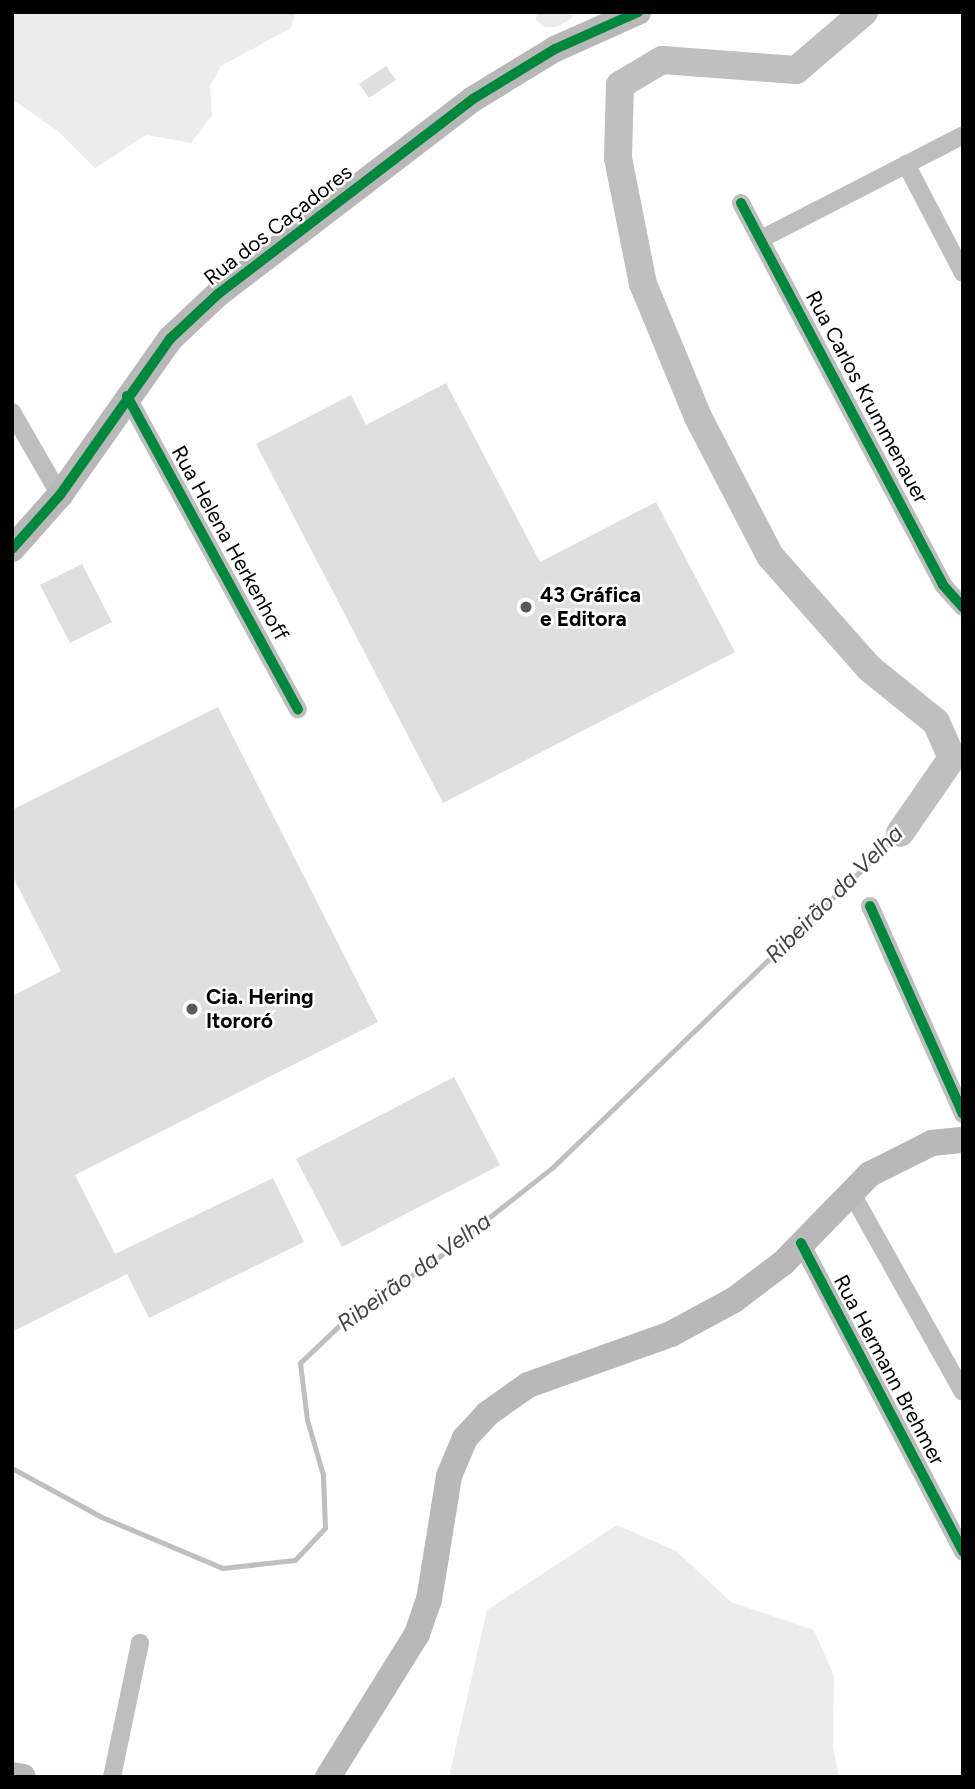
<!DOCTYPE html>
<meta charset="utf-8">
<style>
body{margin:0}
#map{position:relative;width:975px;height:1789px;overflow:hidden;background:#fff;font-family:Figtree,sans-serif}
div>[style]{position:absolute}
.green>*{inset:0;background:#ececec}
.stream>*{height:4.5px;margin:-2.25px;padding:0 2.25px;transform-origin:2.25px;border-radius:2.25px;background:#bfbfbf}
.river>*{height:28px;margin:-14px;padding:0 14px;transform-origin:14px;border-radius:14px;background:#bfbfbf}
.building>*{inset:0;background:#dfdfdf}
.street>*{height:18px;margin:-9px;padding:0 9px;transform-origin:9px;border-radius:9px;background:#bebebe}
.secondary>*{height:26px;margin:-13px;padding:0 13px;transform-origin:13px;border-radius:13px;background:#b8b8b8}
.cycleway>*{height:10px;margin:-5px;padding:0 5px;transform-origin:5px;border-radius:5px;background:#00873e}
.dots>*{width:19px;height:19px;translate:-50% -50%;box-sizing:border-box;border:4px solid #fff;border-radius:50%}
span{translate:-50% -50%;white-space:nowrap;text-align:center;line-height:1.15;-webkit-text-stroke:5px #fff;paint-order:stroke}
.street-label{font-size:21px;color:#000}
.poi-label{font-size:21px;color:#000;font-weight:700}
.left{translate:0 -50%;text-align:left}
.water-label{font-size:23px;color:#444;font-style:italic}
.frame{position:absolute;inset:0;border:14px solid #000;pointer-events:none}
</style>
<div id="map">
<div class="green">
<div style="clip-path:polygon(12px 12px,296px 12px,291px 28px,221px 66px,210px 86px,212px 115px,191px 143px,146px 135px,95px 168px,59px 132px,12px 99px)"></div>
<div style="clip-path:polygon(537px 12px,573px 12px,572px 18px,557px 27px,545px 27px,536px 20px)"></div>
<div style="clip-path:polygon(617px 1525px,676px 1551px,731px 1602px,814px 1630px,834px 1676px,833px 1747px,839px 1777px,449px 1777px,487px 1610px)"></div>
</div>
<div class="stream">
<div style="left:12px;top:1468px;width:102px;rotate:28.6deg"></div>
<div style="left:102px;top:1517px;width:131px;rotate:22.9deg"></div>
<div style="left:223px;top:1568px;width:72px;rotate:-6.3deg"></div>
<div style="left:295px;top:1560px;width:44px;rotate:-46.8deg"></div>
<div style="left:325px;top:1528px;width:53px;rotate:-92.2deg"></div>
<div style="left:323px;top:1475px;width:57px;rotate:-106.2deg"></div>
<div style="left:307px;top:1420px;width:57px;rotate:-97deg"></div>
<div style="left:300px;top:1363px;width:59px;rotate:-43.6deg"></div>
<div style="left:343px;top:1322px;width:111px;rotate:-34deg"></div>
<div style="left:435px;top:1260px;width:150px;rotate:-38.2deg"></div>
<div style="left:553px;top:1167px;width:482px;rotate:-43.9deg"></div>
</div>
<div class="river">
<div style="left:864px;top:12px;width:89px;rotate:139.5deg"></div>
<div style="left:796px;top:70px;width:134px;rotate:-175.7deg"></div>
<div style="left:662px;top:60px;width:49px;rotate:149.2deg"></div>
<div style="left:620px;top:85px;width:73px;rotate:91.6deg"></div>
<div style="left:618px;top:158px;width:128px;rotate:78.8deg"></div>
<div style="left:643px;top:284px;width:144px;rotate:67.5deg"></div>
<div style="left:698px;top:417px;width:157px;rotate:62.6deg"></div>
<div style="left:770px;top:556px;width:149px;rotate:48.5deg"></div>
<div style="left:869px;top:668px;width:86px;rotate:38.9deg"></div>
<div style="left:936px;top:722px;width:39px;rotate:66deg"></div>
<div style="left:952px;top:758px;width:91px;rotate:124.7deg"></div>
</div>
<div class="building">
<div style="clip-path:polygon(386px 66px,396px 80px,369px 98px,359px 84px)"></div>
<div style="clip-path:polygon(446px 383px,540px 562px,656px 502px,735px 652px,443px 803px,256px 444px,351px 395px,366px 425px)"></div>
<div style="clip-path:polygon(82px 564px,112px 622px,70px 643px,40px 585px)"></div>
<div style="clip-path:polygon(218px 707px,378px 1022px,75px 1175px,115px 1254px,273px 1178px,304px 1242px,149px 1318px,127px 1274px,12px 1332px,12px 996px,61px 971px,12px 875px,12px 810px)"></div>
<div style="clip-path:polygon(454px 1077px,500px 1165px,342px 1247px,296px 1159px)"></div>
</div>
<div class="street">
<div style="left:906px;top:164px;width:123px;rotate:62.4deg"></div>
<div style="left:741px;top:203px;width:432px;rotate:62.1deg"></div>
<div style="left:943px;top:585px;width:30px;rotate:48deg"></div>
<div style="left:763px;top:238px;width:225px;rotate:-27.2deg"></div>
<div style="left:127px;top:396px;width:357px;rotate:61.4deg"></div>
<div style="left:12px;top:412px;width:96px;rotate:60deg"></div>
<div style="left:870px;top:906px;width:228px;rotate:65.9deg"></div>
<div style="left:851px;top:1192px;width:229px;rotate:60.8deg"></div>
<div style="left:801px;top:1243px;width:349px;rotate:62.3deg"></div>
<div style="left:112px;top:1777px;width:137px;rotate:-78.2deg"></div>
</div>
<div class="secondary">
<div style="left:12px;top:549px;width:72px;rotate:-48.4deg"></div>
<div style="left:60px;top:495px;width:191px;rotate:-54.8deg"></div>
<div style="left:170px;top:339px;width:66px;rotate:-43.2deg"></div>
<div style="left:218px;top:294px;width:321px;rotate:-37.4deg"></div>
<div style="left:473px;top:99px;width:96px;rotate:-31.4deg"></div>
<div style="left:555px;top:49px;width:91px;rotate:-24deg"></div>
<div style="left:12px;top:1775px;width:11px;rotate:10deg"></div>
<div style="left:328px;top:1777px;width:168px;rotate:-58.1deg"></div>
<div style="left:417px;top:1634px;width:36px;rotate:-71deg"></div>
<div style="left:429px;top:1600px;width:126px;rotate:-80.8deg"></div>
<div style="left:449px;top:1476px;width:41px;rotate:-67.2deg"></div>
<div style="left:465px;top:1438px;width:33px;rotate:-47deg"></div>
<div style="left:487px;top:1414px;width:50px;rotate:-35.3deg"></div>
<div style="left:528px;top:1385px;width:152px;rotate:-19.6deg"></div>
<div style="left:671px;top:1334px;width:72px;rotate:-28.4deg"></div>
<div style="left:734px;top:1300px;width:61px;rotate:-37.1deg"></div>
<div style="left:783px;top:1263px;width:124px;rotate:-45.7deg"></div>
<div style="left:870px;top:1174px;width:69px;rotate:-26.6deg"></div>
<div style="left:932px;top:1143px;width:31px;rotate:-6deg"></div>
</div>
<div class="cycleway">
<div style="left:741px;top:203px;width:432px;rotate:62.1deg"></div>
<div style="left:943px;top:585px;width:30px;rotate:48deg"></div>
<div style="left:127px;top:396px;width:357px;rotate:61.4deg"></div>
<div style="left:12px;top:549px;width:72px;rotate:-48.4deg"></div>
<div style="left:60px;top:495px;width:191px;rotate:-54.8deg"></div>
<div style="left:170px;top:339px;width:66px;rotate:-43.2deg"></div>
<div style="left:218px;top:294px;width:321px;rotate:-37.4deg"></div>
<div style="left:473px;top:99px;width:96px;rotate:-31.4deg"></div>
<div style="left:555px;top:49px;width:91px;rotate:-24deg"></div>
<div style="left:870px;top:906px;width:228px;rotate:65.9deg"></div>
<div style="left:801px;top:1243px;width:349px;rotate:62.3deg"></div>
</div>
<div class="dots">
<div style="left:526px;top:607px;background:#595959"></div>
<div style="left:192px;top:1009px;background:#595959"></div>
</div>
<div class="street-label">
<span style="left:278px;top:225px;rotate:-38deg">Rua dos Caçadores</span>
<span style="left:867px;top:397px;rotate:62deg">Rua Carlos Krummenauer</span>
<span style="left:230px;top:543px;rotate:61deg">Rua Helena Herkenhoff</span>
<span style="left:889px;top:1370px;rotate:62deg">Rua Hermann Brehmer</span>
</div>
<div class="poi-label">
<span class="left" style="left:540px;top:607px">43 Gráfica<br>e Editora</span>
<span class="left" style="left:206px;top:1009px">Cia. Hering<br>Itororó</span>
</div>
<div class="water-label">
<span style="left:834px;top:894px;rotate:-45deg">Ribeirão da Velha</span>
<span style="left:414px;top:1272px;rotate:-36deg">Ribeirão da Velha</span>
</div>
<div class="frame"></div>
</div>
